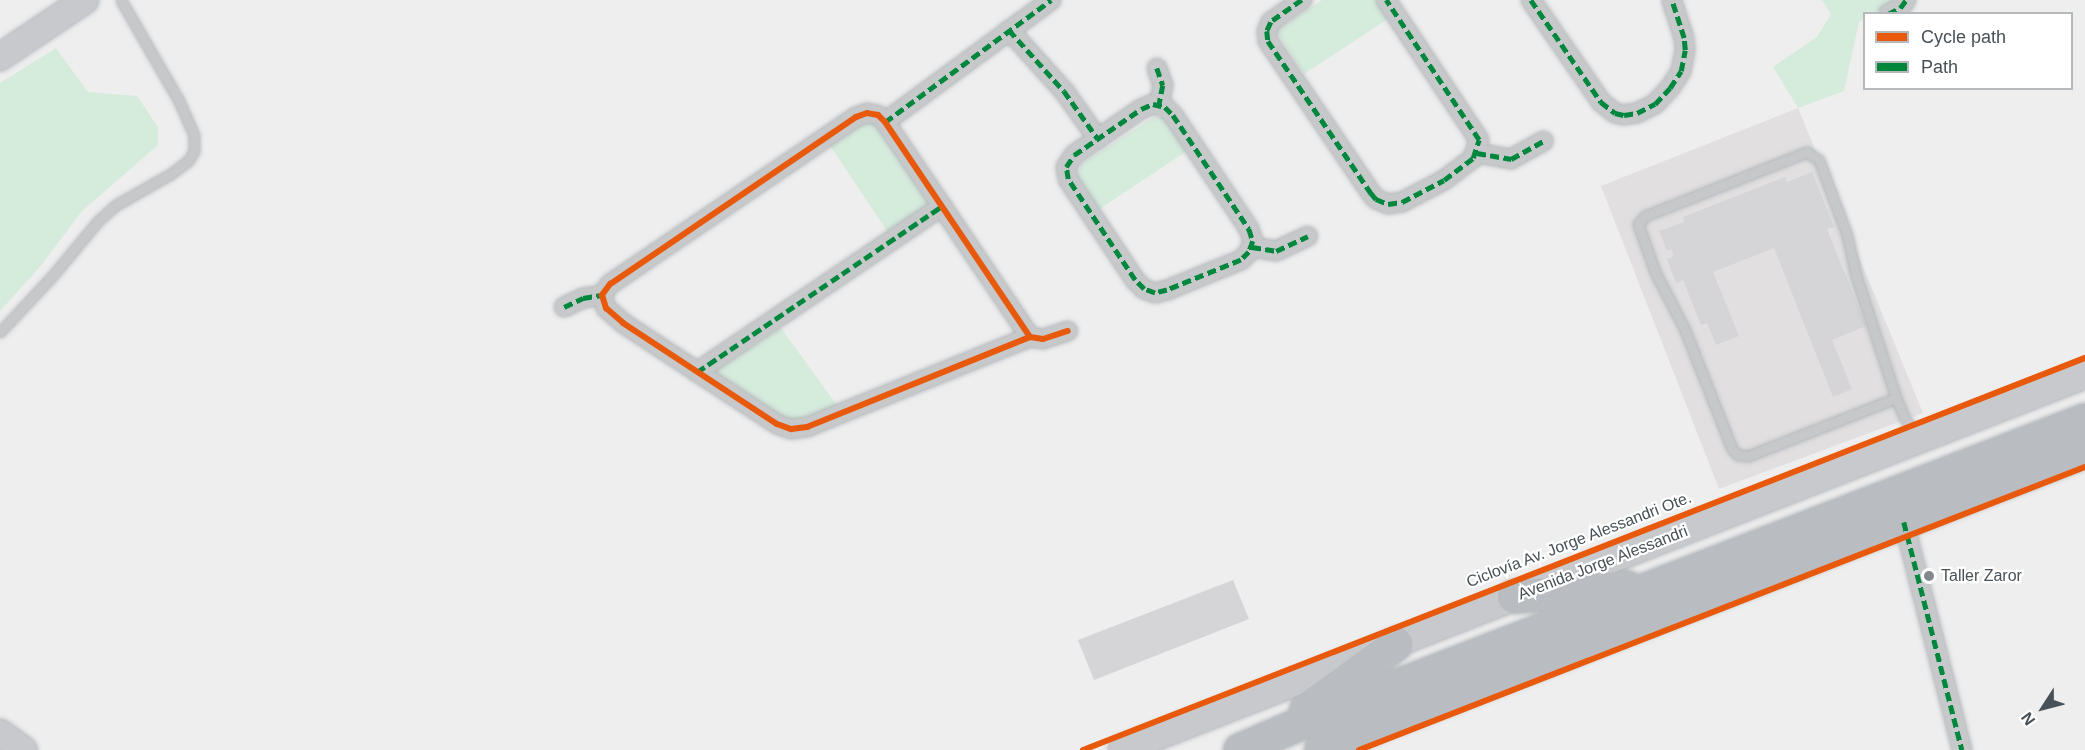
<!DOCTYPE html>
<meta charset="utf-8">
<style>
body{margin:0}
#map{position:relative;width:2085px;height:750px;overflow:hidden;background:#efeeee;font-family:Arial,sans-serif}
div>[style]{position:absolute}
.education>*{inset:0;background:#e1dfdf}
.green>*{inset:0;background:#d5ebdc}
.building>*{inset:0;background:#d5d5d7}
.roads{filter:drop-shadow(0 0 2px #b4b8bc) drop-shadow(0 0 2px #b4b8bc)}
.lane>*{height:9px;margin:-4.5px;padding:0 4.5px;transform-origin:4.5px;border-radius:4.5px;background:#c6c8c9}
.street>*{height:18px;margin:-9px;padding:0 9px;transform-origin:9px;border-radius:9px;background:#c6c8c9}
.secondary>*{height:26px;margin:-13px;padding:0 13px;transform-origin:13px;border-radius:13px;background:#c7c9cc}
.highway>*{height:32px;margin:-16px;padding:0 16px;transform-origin:16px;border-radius:16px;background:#b9bdc1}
.quiet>*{height:4.5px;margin-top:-2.25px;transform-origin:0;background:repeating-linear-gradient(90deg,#00873e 0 9px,transparent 0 13.5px)}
.cycleway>*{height:6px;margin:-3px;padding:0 3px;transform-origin:3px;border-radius:3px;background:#e8590c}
.dots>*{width:16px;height:16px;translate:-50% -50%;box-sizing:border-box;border:3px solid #fff;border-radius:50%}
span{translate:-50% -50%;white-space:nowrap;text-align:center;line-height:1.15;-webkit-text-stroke:4.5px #fff;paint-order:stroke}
.street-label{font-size:16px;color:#485158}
.poi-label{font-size:16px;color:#485158}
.left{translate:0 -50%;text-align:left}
.legend{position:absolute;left:1863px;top:12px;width:210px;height:78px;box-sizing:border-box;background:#fff;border:2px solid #b6b9bc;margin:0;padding:8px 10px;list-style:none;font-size:18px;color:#485158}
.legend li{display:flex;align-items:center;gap:12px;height:30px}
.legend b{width:30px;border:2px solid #b6b9bc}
.north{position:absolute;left:2013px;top:678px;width:60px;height:60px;-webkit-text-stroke:4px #fff;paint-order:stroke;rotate:234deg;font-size:16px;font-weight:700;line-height:24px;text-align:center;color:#485158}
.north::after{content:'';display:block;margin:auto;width:21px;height:27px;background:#485158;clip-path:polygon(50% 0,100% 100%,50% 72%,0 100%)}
</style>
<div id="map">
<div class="education">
<div style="clip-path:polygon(1798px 108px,1923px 413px,1719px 489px,1601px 186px)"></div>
</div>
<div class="green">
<div style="clip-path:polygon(1322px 0,1375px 0,1388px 19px,1304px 74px,1276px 31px)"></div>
<div style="clip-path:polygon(1822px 0,1891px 0,1893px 3px,1874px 13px,1864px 14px,1864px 19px,1859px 22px,1844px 91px,1798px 108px,1773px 67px,1817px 37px,1831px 14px)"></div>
<div style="clip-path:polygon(56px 48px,88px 92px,137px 96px,158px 127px,158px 145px,82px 211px,39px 268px,0 311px,0 83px)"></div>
<div style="clip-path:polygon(870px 117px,927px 201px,922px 211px,889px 234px,829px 144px)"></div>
<div style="clip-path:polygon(1154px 117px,1165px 118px,1187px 151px,1098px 210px,1077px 178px,1081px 164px)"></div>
<div style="clip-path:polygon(781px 328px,839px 408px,794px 425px,714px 371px)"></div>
</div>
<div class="building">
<div style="clip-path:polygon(1812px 172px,1834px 227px,1827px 229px,1866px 326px,1832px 340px,1852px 389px,1833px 397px,1774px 248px,1713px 272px,1739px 336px,1716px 345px,1707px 323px,1701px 325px,1683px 280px,1676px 283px,1667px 259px,1674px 256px,1671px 249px,1667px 251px,1659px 231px,1684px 222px,1683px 217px,1785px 177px,1787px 182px)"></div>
<div style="clip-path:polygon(1233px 580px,1249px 619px,1094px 680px,1078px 640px)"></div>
</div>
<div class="roads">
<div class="lane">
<div style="left:1807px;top:152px;width:14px;rotate:34deg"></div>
<div style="left:1819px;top:160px;width:80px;rotate:69.5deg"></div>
<div style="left:1847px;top:235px;width:42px;rotate:77.6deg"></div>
<div style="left:1856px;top:276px;width:128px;rotate:71.8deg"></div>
<div style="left:1896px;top:398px;width:159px;rotate:158.6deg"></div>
<div style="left:1748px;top:456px;width:10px;rotate:-174deg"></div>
<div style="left:1738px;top:455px;width:8px;rotate:-135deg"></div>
<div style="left:1732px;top:449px;width:130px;rotate:-111.6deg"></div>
<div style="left:1684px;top:328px;width:63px;rotate:-117.4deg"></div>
<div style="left:1655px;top:272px;width:51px;rotate:-109.5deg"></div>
<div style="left:1638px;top:224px;width:11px;rotate:-49deg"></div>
<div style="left:1645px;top:216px;width:174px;rotate:-21.6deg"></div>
<div style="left:0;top:332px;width:79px;rotate:-47deg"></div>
<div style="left:54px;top:274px;width:69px;rotate:-50.3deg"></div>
<div style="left:98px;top:221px;width:24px;rotate:-42deg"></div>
<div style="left:116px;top:205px;width:64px;rotate:-29.7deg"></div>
<div style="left:172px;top:173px;width:20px;rotate:-37deg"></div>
<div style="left:188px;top:161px;width:12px;rotate:-59deg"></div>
<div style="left:194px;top:151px;width:16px;rotate:-90deg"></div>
<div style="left:194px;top:135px;width:37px;rotate:-114deg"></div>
<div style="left:179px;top:101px;width:116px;rotate:-119.9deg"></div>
<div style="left:1896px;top:398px;width:23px;rotate:67deg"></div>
<div style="left:1905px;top:419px;width:24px;rotate:52deg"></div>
</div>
<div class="street">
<div style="left:1302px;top:0;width:38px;rotate:145deg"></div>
<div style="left:1271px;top:22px;width:10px;rotate:114deg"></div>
<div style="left:1267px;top:31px;width:10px;rotate:84deg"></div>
<div style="left:1268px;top:41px;width:184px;rotate:55.9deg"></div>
<div style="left:1371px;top:193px;width:8px;rotate:50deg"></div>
<div style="left:1376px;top:199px;width:13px;rotate:23deg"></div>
<div style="left:1388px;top:204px;width:14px;rotate:-8deg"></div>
<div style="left:1402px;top:202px;width:47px;rotate:-27.6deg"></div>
<div style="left:1444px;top:180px;width:36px;rotate:-37deg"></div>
<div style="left:1473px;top:158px;width:19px;rotate:-72deg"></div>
<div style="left:1479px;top:140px;width:168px;rotate:-123.6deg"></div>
<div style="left:1531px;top:0;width:124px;rotate:55.5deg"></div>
<div style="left:1601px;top:102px;width:18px;rotate:38deg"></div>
<div style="left:1615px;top:113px;width:9px;rotate:13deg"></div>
<div style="left:1624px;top:115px;width:13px;rotate:-9deg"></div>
<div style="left:1637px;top:113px;width:20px;rotate:-27deg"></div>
<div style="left:1655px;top:104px;width:22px;rotate:-47deg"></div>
<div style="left:1670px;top:88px;width:20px;rotate:-57deg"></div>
<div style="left:1681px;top:71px;width:21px;rotate:-79deg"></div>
<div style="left:1685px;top:50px;width:12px;rotate:-95deg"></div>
<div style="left:1684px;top:38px;width:40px;rotate:-108deg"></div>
<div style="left:1888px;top:14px;width:13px;rotate:-27deg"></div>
<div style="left:1900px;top:8px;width:10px;rotate:-53deg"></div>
<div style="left:1009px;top:30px;width:82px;rotate:48deg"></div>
<div style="left:1064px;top:91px;width:59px;rotate:54.7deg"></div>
<div style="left:1157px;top:68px;width:18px;rotate:71deg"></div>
<div style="left:1163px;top:85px;width:20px;rotate:101deg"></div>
<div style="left:1153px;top:104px;width:12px;rotate:14deg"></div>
<div style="left:1165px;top:107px;width:11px;rotate:45deg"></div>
<div style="left:1173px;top:115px;width:137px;rotate:56.3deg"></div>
<div style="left:1249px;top:229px;width:13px;rotate:72deg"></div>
<div style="left:1253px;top:241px;width:12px;rotate:110deg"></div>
<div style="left:1249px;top:252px;width:11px;rotate:135deg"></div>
<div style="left:1241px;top:260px;width:80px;rotate:157.9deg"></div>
<div style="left:1167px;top:290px;width:12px;rotate:166deg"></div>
<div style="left:1155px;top:293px;width:12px;rotate:-160deg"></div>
<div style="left:1144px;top:289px;width:13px;rotate:-135deg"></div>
<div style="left:1135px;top:280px;width:121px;rotate:-123.6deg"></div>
<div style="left:1068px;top:179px;width:12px;rotate:-99deg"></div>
<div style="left:1066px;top:167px;width:14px;rotate:-56deg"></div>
<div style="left:1074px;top:155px;width:81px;rotate:-34.5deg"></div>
<div style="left:1141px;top:109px;width:13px;rotate:-23deg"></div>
<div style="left:885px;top:122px;width:206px;rotate:-36.3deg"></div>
<div style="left:1477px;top:153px;width:35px;rotate:10deg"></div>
<div style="left:1511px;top:159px;width:37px;rotate:-29deg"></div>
<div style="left:1252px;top:247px;width:24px;rotate:9deg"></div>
<div style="left:1276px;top:251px;width:35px;rotate:-25deg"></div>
<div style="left:564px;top:307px;width:21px;rotate:-25deg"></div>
<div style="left:583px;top:298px;width:19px;rotate:-9deg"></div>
<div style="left:1030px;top:337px;width:259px;rotate:-124deg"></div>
<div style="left:885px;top:122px;width:10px;rotate:-135deg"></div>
<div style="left:878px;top:115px;width:11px;rotate:-170deg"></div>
<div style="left:867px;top:113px;width:12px;rotate:160deg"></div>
<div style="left:856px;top:117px;width:297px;rotate:145.8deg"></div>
<div style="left:610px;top:284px;width:14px;rotate:126deg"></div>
<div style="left:602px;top:295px;width:14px;rotate:73deg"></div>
<div style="left:606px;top:308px;width:23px;rotate:41deg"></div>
<div style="left:623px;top:323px;width:184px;rotate:33.3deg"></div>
<div style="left:777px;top:424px;width:15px;rotate:20deg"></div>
<div style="left:791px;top:429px;width:16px;rotate:-7deg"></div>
<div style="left:807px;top:427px;width:240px;rotate:-22deg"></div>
<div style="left:1030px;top:337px;width:13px;rotate:9deg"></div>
<div style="left:1043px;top:339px;width:26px;rotate:-18deg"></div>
<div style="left:697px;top:372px;width:296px;rotate:-34.1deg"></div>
<div style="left:1904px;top:522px;width:235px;rotate:75.7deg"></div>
</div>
<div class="secondary">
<div style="left:0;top:57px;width:102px;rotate:-33.8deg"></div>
<div style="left:0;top:733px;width:29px;rotate:36deg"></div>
<div style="left:1122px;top:750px;width:1033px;rotate:-21.28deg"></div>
</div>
<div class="highway">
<div style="left:1514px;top:597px;width:113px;rotate:-5.1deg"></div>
<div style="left:1306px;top:710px;width:112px;rotate:-36deg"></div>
<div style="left:1240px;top:750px;width:88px;rotate:-23.4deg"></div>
<div style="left:1321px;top:715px;width:819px;rotate:-21.11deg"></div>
<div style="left:1321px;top:750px;width:55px;rotate:-23.7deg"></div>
<div style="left:1371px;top:728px;width:766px;rotate:-21.2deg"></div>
</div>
</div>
<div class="quiet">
<div style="left:1302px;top:0;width:38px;rotate:145deg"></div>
<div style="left:1271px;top:22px;width:10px;rotate:114deg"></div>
<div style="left:1267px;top:31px;width:10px;rotate:84deg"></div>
<div style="left:1268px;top:41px;width:184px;rotate:55.9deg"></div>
<div style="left:1371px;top:193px;width:8px;rotate:50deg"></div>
<div style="left:1376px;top:199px;width:13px;rotate:23deg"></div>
<div style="left:1388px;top:204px;width:14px;rotate:-8deg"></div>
<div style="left:1402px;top:202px;width:47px;rotate:-27.6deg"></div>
<div style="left:1444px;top:180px;width:36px;rotate:-37deg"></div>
<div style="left:1473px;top:158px;width:19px;rotate:-72deg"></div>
<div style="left:1479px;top:140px;width:168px;rotate:-123.6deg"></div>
<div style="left:1531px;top:0;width:124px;rotate:55.5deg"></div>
<div style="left:1601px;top:102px;width:18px;rotate:38deg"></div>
<div style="left:1615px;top:113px;width:9px;rotate:13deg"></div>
<div style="left:1624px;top:115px;width:13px;rotate:-9deg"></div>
<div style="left:1637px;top:113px;width:20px;rotate:-27deg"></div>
<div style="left:1655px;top:104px;width:22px;rotate:-47deg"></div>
<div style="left:1670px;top:88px;width:20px;rotate:-57deg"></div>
<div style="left:1681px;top:71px;width:21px;rotate:-79deg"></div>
<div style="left:1685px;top:50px;width:12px;rotate:-95deg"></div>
<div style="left:1684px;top:38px;width:40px;rotate:-108deg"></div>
<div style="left:1888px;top:14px;width:13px;rotate:-27deg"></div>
<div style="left:1900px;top:8px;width:10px;rotate:-53deg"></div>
<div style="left:1009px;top:30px;width:82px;rotate:48deg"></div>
<div style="left:1064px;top:91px;width:59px;rotate:54.7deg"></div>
<div style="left:1157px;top:68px;width:18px;rotate:71deg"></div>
<div style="left:1163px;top:85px;width:20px;rotate:101deg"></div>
<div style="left:1153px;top:104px;width:12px;rotate:14deg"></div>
<div style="left:1165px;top:107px;width:11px;rotate:45deg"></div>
<div style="left:1173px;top:115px;width:137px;rotate:56.3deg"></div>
<div style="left:1249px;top:229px;width:13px;rotate:72deg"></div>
<div style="left:1253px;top:241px;width:12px;rotate:110deg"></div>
<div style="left:1249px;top:252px;width:11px;rotate:135deg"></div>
<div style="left:1241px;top:260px;width:80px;rotate:157.9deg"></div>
<div style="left:1167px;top:290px;width:12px;rotate:166deg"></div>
<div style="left:1155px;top:293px;width:12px;rotate:-160deg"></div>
<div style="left:1144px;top:289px;width:13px;rotate:-135deg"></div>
<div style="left:1135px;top:280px;width:121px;rotate:-123.6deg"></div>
<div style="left:1068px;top:179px;width:12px;rotate:-99deg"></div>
<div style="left:1066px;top:167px;width:14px;rotate:-56deg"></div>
<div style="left:1074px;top:155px;width:81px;rotate:-34.5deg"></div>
<div style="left:1141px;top:109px;width:13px;rotate:-23deg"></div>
<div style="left:885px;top:122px;width:206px;rotate:-36.3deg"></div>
<div style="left:1477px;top:153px;width:35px;rotate:10deg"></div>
<div style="left:1511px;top:159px;width:37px;rotate:-29deg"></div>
<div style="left:1252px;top:247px;width:24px;rotate:9deg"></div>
<div style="left:1276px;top:251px;width:35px;rotate:-25deg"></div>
<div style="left:564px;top:307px;width:21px;rotate:-25deg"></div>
<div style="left:583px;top:298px;width:19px;rotate:-9deg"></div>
<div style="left:697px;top:372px;width:296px;rotate:-34.1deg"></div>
<div style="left:1904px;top:522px;width:235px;rotate:75.7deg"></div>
</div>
<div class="cycleway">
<div style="left:1030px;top:337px;width:259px;rotate:-124deg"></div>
<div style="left:885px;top:122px;width:10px;rotate:-135deg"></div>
<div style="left:878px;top:115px;width:11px;rotate:-170deg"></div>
<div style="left:867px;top:113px;width:12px;rotate:160deg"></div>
<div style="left:856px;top:117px;width:297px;rotate:145.8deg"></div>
<div style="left:610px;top:284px;width:14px;rotate:126deg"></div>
<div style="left:602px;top:295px;width:14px;rotate:73deg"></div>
<div style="left:606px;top:308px;width:23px;rotate:41deg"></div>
<div style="left:623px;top:323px;width:184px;rotate:33.3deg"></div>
<div style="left:777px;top:424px;width:15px;rotate:20deg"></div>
<div style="left:791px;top:429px;width:16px;rotate:-7deg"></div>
<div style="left:807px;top:427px;width:240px;rotate:-22deg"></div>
<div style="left:1030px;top:337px;width:13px;rotate:9deg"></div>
<div style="left:1043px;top:339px;width:26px;rotate:-18deg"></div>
<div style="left:1083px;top:750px;width:1076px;rotate:-21.37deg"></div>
<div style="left:1359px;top:750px;width:779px;rotate:-21.3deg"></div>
</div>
<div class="dots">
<div style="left:1929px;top:576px;background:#82888c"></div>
</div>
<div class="street-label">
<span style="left:1579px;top:540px;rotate:-21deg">Ciclovía Av. Jorge Alessandri Ote.</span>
<span style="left:1603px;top:563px;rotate:-21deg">Avenida Jorge Alessandri</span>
</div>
<div class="poi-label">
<span class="left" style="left:1941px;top:576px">Taller Zaror</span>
</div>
<ul class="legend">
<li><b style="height:8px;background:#e8590c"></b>Cycle path</li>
<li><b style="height:8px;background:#00873e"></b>Path</li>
</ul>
<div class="north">N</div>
</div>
